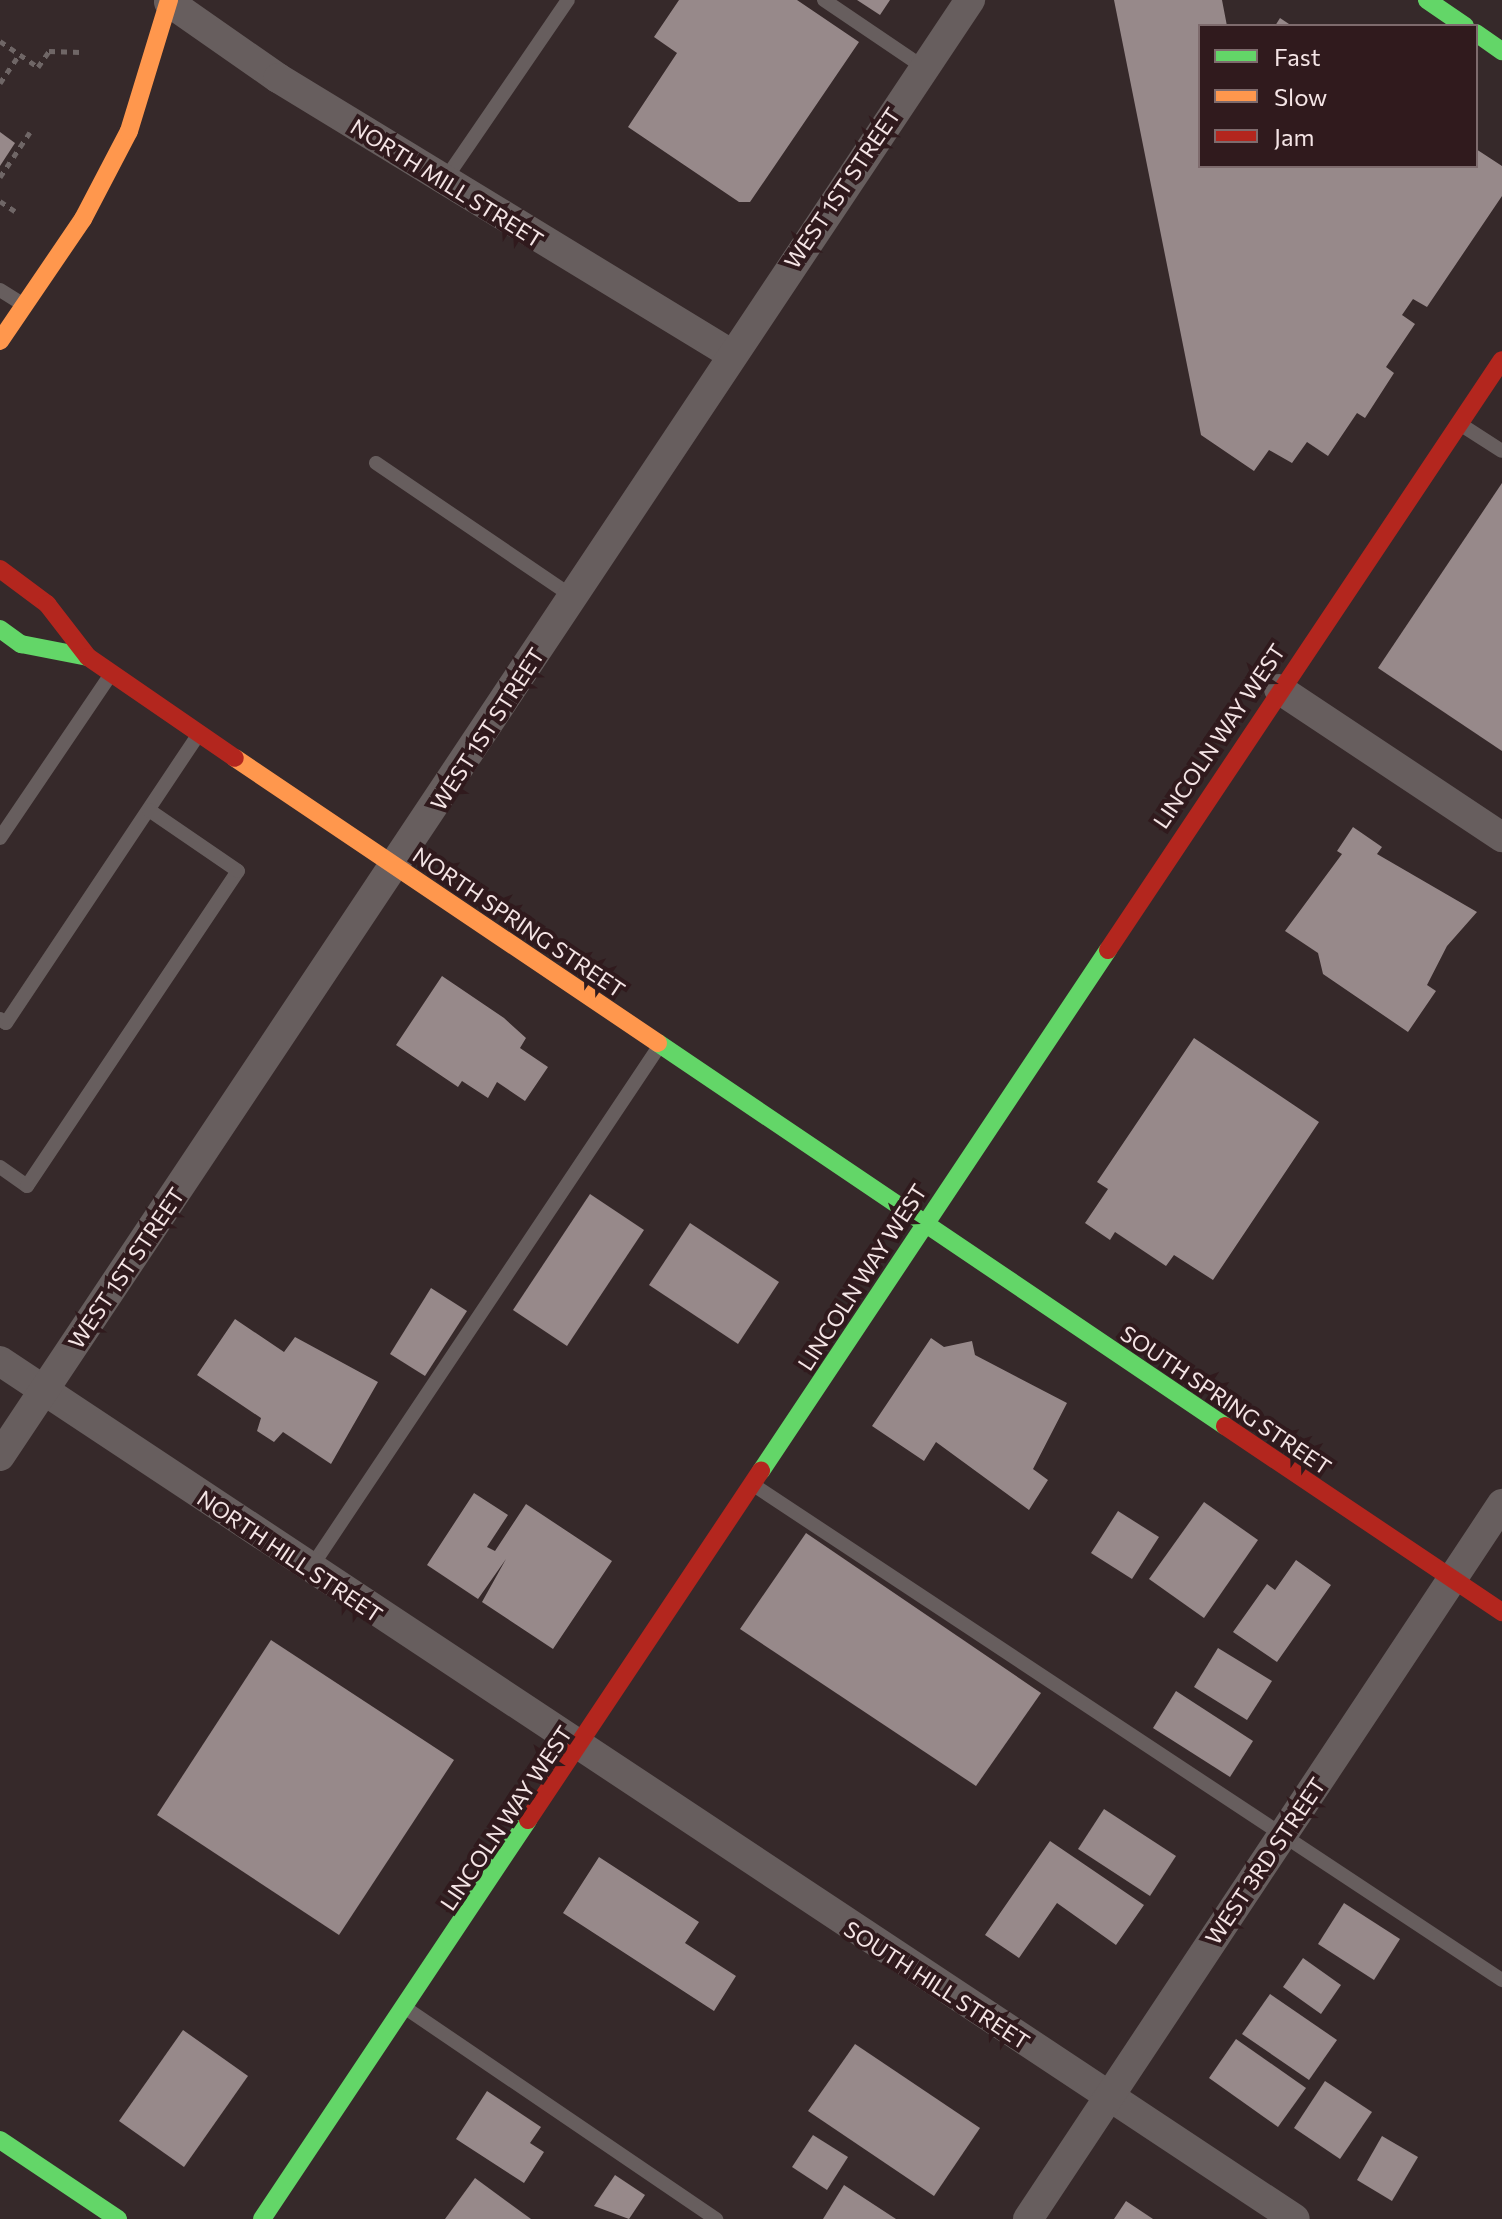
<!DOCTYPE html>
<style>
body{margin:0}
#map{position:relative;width:1502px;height:2219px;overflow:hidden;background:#36292a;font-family:Commissioner,sans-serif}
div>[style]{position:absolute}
.building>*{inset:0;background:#97898a}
.path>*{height:5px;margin-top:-2.5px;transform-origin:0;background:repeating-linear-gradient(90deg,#6f6666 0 6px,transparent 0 12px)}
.lane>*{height:14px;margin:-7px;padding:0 7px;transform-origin:7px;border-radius:7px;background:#675e5e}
.street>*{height:30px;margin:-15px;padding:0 15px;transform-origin:15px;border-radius:15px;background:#675e5e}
.fast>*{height:18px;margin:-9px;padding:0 9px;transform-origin:9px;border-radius:9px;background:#63d668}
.slow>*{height:18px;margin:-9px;padding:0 9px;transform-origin:9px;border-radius:9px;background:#ff974d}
.jam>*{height:18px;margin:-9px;padding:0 9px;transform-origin:9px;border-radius:9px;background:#b3261e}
span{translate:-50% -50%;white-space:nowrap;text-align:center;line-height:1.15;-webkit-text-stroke:8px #301a1d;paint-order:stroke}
.street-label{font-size:22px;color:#f4e4e5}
.legend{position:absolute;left:1198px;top:24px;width:280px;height:144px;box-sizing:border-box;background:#301a1d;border:2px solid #7e6b6d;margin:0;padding:10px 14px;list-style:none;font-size:24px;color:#f4e4e5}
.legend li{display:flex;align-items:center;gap:16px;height:40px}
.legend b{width:40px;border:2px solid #7e6b6d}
</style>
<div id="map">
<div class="building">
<div style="clip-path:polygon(679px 0,797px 0,859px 42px,750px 202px,739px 202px,628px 127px,677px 53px,654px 37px)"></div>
<div style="clip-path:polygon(857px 0,890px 0,880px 15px)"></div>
<div style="clip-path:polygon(1114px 0,1222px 0,1227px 26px,1200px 26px,1200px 166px,1476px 166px,1476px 149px,1502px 166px,1502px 196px,1427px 307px,1413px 299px,1402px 315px,1415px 324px,1386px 367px,1394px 373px,1365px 418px,1357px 413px,1328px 456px,1307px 442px,1292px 463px,1269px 450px,1254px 471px,1201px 435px)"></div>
<div style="clip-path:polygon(1280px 18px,1292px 26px,1275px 26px)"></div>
<div style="clip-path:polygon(0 132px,15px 143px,0 166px)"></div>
<div style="clip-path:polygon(1502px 483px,1502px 751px,1378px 668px)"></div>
<div style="clip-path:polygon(1353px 827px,1382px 847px,1377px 854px,1477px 912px,1447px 946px,1427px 985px,1436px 991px,1408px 1032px,1323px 974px,1318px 953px,1285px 931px,1342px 854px,1337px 851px)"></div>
<div style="clip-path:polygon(442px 976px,504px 1018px,526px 1038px,520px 1048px,548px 1067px,525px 1101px,497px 1082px,488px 1098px,462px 1081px,458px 1087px,396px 1045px)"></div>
<div style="clip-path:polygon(1194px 1038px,1319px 1122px,1213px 1280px,1174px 1255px,1166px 1266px,1115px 1232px,1110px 1240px,1085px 1223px,1108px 1189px,1097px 1182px)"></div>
<div style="clip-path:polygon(590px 1194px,644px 1230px,567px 1346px,513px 1310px)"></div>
<div style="clip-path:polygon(690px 1223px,779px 1282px,738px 1344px,649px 1285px)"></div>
<div style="clip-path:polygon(431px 1288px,467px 1311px,425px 1376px,390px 1354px)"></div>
<div style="clip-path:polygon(235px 1319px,284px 1352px,295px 1337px,378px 1382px,331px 1464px,283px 1432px,274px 1442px,257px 1431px,261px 1418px,197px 1375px)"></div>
<div style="clip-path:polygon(931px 1338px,944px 1347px,972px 1341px,975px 1355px,1067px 1403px,1033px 1469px,1048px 1480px,1029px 1510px,936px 1442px,924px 1461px,872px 1426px)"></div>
<div style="clip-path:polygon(474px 1493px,508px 1515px,487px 1547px,495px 1551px,526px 1504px,612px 1561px,553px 1649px,482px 1602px,506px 1559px,478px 1599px,427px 1565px)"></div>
<div style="clip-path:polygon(1204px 1502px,1258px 1540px,1204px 1618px,1149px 1579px)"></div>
<div style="clip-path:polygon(1118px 1511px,1159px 1537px,1132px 1579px,1091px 1553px)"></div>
<div style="clip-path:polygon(806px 1533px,1041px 1693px,976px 1786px,740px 1629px)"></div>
<div style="clip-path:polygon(1296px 1560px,1331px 1585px,1277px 1662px,1233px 1632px,1267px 1584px,1275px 1590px)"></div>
<div style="clip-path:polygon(271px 1640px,454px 1760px,339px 1935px,157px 1815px)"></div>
<div style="clip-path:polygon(1218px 1648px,1272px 1681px,1247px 1720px,1194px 1687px)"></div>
<div style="clip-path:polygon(1176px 1691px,1253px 1741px,1230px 1777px,1153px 1728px)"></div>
<div style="clip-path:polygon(1104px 1809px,1176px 1856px,1150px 1896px,1078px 1849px)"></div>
<div style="clip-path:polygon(1050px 1841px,1144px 1905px,1116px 1945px,1057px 1903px,1019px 1958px,985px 1935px)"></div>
<div style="clip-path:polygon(599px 1857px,699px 1922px,685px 1943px,736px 1976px,714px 2011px,563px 1913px)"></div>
<div style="clip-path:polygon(1344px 1903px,1400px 1939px,1374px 1980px,1318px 1944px)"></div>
<div style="clip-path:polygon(1303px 1958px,1341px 1985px,1321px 2014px,1283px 1987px)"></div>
<div style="clip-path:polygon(1270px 1994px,1337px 2040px,1309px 2080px,1242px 2034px)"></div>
<div style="clip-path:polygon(183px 2030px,248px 2076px,184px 2167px,119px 2121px)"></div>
<div style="clip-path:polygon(1236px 2039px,1306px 2088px,1278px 2127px,1209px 2078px)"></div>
<div style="clip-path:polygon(855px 2044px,980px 2128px,934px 2196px,808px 2111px)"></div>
<div style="clip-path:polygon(1325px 2081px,1372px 2112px,1340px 2159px,1294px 2128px)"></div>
<div style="clip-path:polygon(487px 2091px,541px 2127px,530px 2143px,544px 2152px,524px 2183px,456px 2139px)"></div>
<div style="clip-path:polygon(813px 2135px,848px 2157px,827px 2190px,792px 2167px)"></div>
<div style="clip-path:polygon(1382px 2136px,1418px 2157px,1392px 2201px,1357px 2180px)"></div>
<div style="clip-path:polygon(615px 2175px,645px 2195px,629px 2219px,594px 2206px)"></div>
<div style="clip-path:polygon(475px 2178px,531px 2219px,445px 2219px)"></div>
<div style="clip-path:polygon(844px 2185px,896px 2219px,823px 2219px)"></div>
<div style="clip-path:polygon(1126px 2201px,1153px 2219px,1114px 2219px)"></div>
</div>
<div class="path">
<div style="left:0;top:41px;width:46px;rotate:34.4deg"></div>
<div style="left:38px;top:67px;width:19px;rotate:-55deg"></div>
<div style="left:49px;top:51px;width:32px;rotate:2deg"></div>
<div style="left:0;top:83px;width:34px;rotate:-56deg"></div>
<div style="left:0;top:177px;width:54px;rotate:-56.3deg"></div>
<div style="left:0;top:201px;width:18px;rotate:34deg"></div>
</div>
<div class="lane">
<div style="left:824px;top:0;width:120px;rotate:34.1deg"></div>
<div style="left:444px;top:181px;width:219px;rotate:-55.6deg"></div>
<div style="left:0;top:290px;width:25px;rotate:32deg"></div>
<div style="left:1463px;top:426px;width:46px;rotate:32.7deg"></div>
<div style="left:376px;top:463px;width:238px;rotate:34.2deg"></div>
<div style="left:0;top:838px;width:194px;rotate:-55.9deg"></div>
<div style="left:0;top:1019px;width:7px;rotate:34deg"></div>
<div style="left:6px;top:1023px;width:344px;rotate:-56.3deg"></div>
<div style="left:0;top:1167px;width:33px;rotate:35deg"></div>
<div style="left:27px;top:1186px;width:379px;rotate:-56.2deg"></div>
<div style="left:238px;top:871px;width:108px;rotate:-145.6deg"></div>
<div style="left:755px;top:1486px;width:896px;rotate:33.48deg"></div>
<div style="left:310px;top:1569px;width:627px;rotate:-56.26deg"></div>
<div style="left:407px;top:2009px;width:374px;rotate:34.2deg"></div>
</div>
<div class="street">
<div style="left:169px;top:2px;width:133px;rotate:34.9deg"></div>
<div style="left:278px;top:78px;width:530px;rotate:31.35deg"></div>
<div style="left:1279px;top:689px;width:268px;rotate:33.6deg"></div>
<div style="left:0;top:1361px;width:1553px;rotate:33.53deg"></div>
<div style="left:0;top:1456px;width:1750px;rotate:-56.33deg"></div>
<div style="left:1028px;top:2219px;width:858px;rotate:-56.46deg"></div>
</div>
<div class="fast">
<div style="left:1427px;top:0;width:46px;rotate:34.4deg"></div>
<div style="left:1476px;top:33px;width:32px;rotate:35deg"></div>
<div style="left:0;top:629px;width:26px;rotate:36deg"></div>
<div style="left:21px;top:644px;width:68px;rotate:11deg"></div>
<div style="left:658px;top:1043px;width:684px;rotate:34.04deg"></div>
<div style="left:761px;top:1471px;width:626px;rotate:-56.34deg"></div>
<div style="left:0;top:2140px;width:142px;rotate:33.8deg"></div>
<div style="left:262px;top:2219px;width:480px;rotate:-56.3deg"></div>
</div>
<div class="slow">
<div style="left:0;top:341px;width:148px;rotate:-55.8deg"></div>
<div style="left:83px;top:219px;width:99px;rotate:-62.4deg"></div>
<div style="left:129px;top:131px;width:137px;rotate:-73deg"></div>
<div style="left:235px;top:758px;width:510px;rotate:33.97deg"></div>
</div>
<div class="jam">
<div style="left:0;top:569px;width:59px;rotate:36.7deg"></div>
<div style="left:47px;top:604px;width:67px;rotate:52.3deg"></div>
<div style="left:88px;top:657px;width:178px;rotate:34.5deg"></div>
<div style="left:1108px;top:950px;width:709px;rotate:-56.27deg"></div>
<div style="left:1225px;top:1426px;width:334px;rotate:33.9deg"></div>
<div style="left:528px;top:1820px;width:420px;rotate:-56.3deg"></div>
</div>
<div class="street-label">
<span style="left:447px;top:183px;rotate:32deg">NORTH MILL STREET</span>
<span style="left:842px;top:188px;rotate:-56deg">WEST 1ST STREET</span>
<span style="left:487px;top:729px;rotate:-57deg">WEST 1ST STREET</span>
<span style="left:1219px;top:736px;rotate:-56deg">LINCOLN WAY WEST</span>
<span style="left:519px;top:922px;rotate:34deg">NORTH SPRING STREET</span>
<span style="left:126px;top:1268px;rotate:-56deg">WEST 1ST STREET</span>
<span style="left:862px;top:1277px;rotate:-57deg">LINCOLN WAY WEST</span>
<span style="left:1226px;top:1400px;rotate:34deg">SOUTH SPRING STREET</span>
<span style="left:290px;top:1556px;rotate:34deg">NORTH HILL STREET</span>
<span style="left:506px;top:1818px;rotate:-56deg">LINCOLN WAY WEST</span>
<span style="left:1265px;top:1861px;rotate:-56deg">WEST 3RD STREET</span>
<span style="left:937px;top:1985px;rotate:33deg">SOUTH HILL STREET</span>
</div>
<ul class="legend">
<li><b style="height:10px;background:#63d668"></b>Fast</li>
<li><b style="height:10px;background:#ff974d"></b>Slow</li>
<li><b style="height:10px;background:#b3261e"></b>Jam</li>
</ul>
</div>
